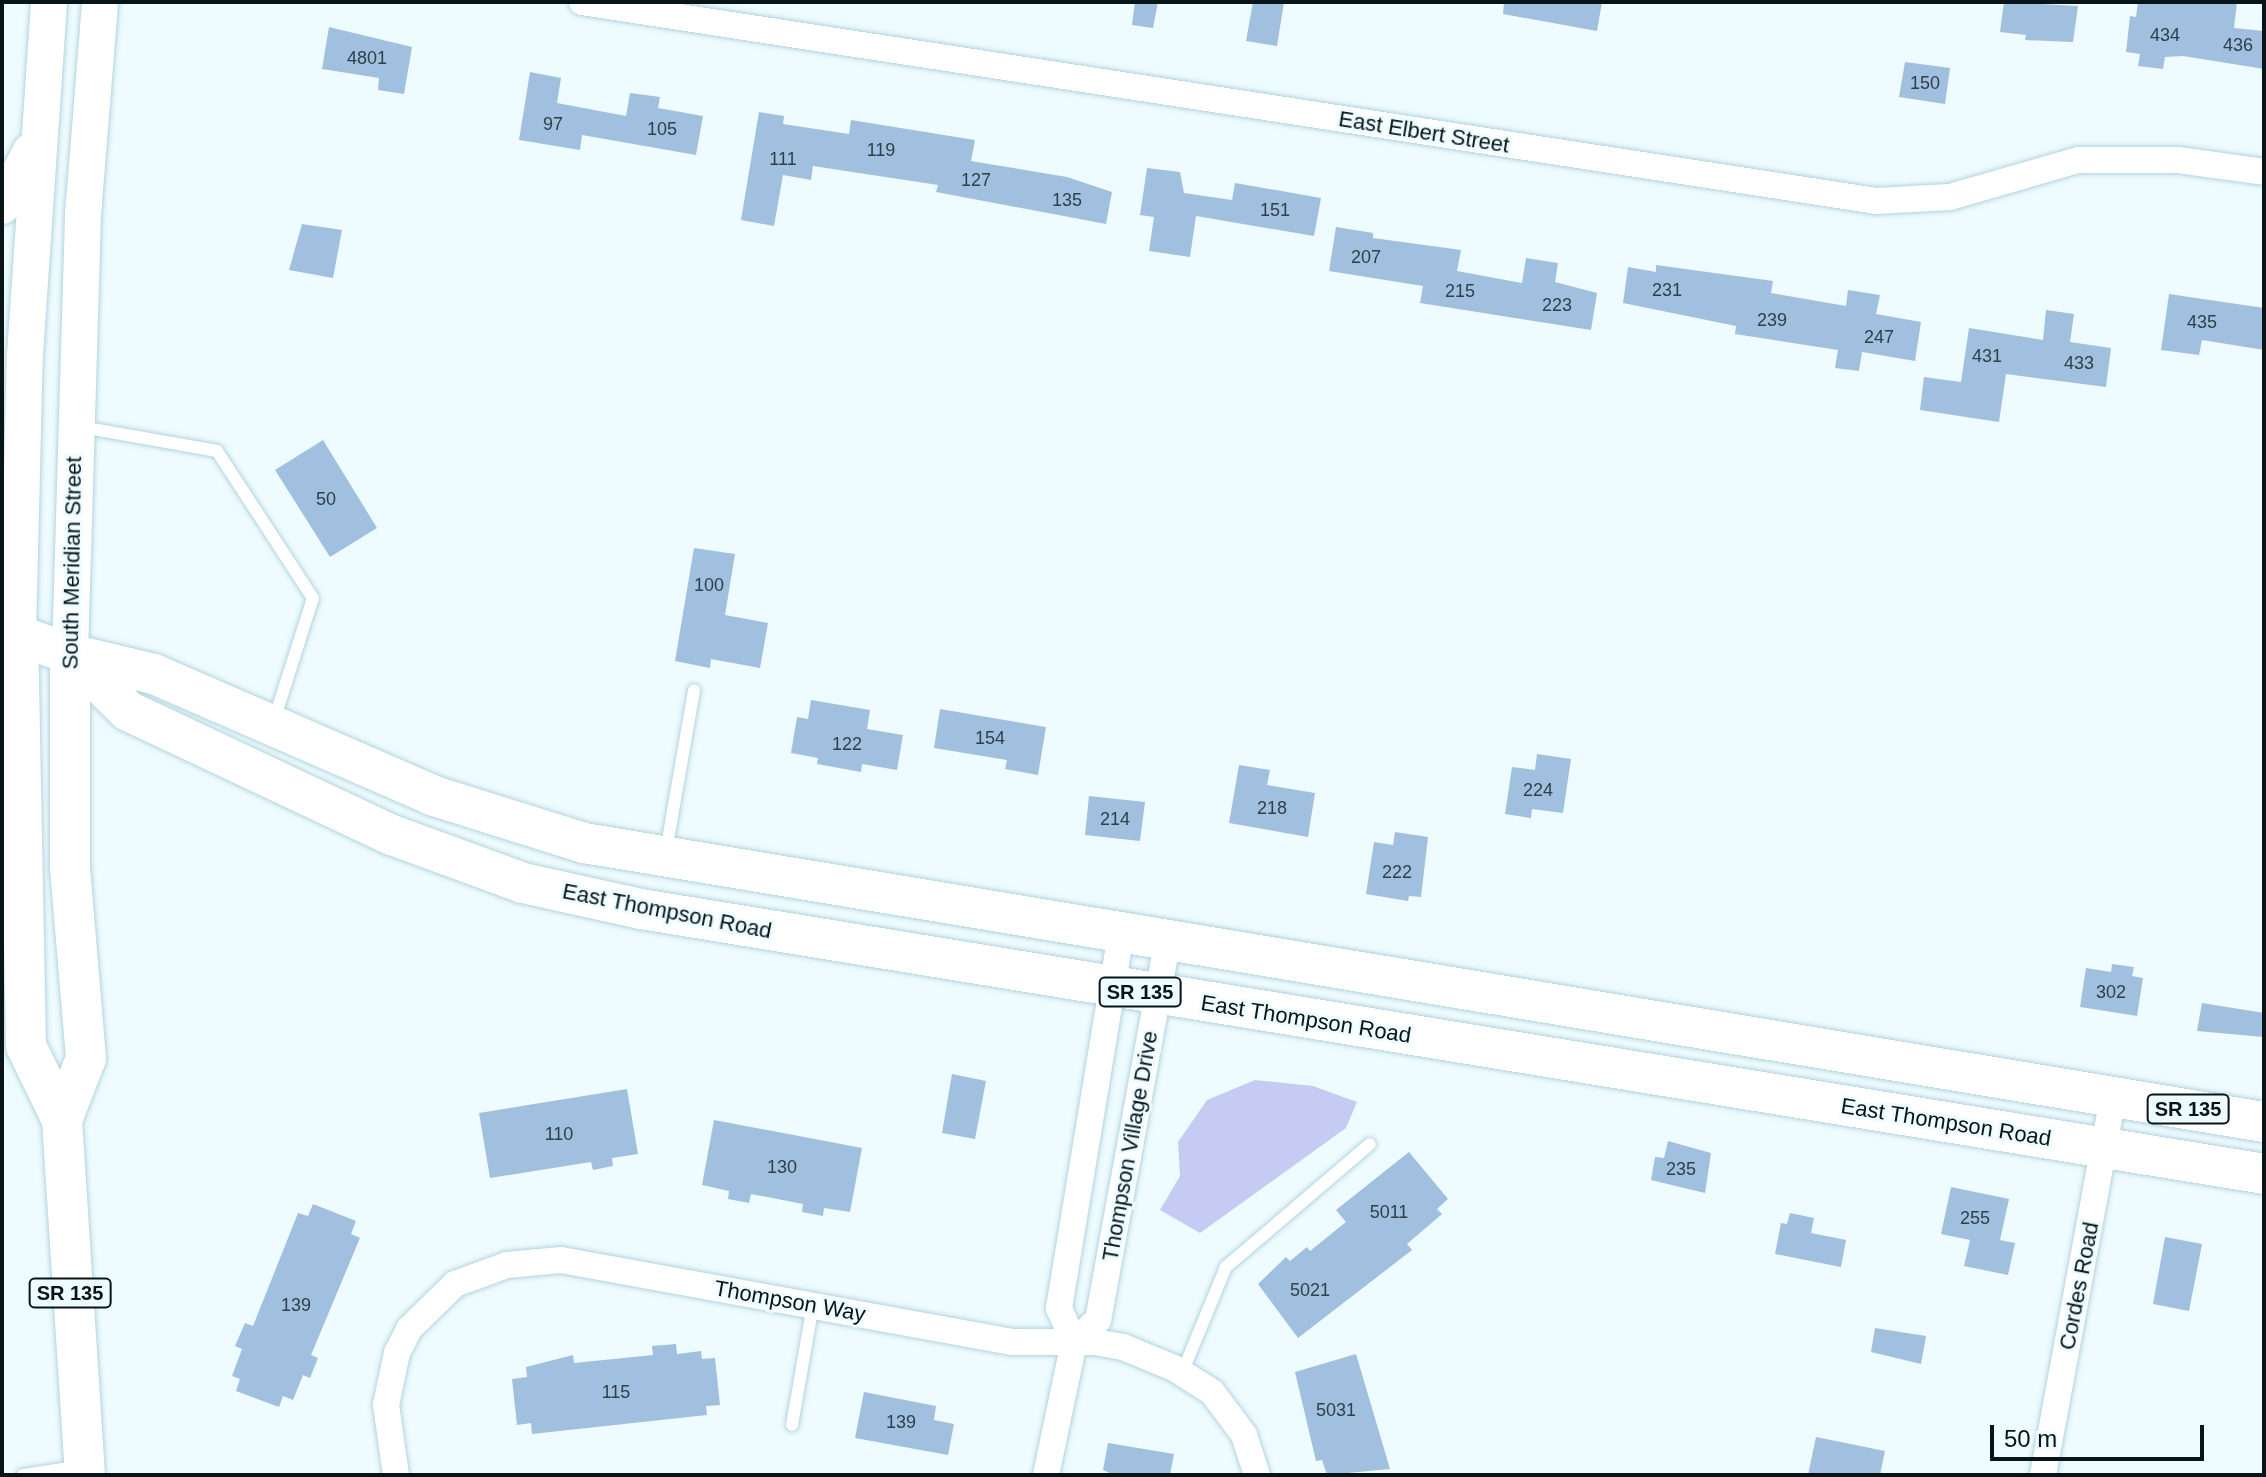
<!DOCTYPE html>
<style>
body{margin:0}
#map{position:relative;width:2266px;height:1477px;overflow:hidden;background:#eefbff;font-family:Arial,sans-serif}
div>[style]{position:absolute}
.water>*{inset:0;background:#c6cbf3}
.building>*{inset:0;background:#a1c0e0}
.roads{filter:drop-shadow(0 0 2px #b2d4dd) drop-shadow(0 0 2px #b2d4dd)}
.lane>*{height:12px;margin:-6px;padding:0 6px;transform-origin:6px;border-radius:6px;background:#fff}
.street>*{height:26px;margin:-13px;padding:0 13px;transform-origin:13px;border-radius:13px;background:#fff}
.secondary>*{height:36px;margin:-18px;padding:0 18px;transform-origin:18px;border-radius:18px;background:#fff}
.primary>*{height:40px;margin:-20px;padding:0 20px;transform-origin:20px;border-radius:20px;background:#fff}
span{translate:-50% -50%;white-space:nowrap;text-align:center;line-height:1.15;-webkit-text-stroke:6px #eefbff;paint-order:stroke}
.number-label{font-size:18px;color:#2e404a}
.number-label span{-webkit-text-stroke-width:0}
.shield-label span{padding:2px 6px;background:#eefbff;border:2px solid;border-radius:6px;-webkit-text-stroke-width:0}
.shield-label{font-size:20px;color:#081518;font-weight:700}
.street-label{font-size:22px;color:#081518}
.frame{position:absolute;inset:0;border:4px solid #081518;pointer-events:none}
.scale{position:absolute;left:1990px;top:1425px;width:214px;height:36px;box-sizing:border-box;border:4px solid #081518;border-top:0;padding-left:10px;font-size:24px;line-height:28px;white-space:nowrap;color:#081518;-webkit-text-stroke:6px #eefbff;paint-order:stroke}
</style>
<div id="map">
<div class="water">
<div style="clip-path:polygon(1255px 1080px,1313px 1086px,1357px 1102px,1346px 1128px,1200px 1233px,1160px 1210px,1180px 1176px,1178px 1142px,1207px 1100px)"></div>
</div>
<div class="building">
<div style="clip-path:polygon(1135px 2px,1158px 2px,1153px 28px,1132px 25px)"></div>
<div style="clip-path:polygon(1253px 2px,1284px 2px,1277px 46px,1246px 41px)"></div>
<div style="clip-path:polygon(1504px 2px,1602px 2px,1597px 31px,1503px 14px)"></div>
<div style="clip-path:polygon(2004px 2px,2078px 6px,2073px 42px,2025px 40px,2026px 35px,2000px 32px)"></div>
<div style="clip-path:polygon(2138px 2px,2237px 2px,2234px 28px,2264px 31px,2264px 69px,2183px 56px,2165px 57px,2163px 69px,2138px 66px,2140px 54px,2126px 52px,2130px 16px,2136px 17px)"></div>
<div style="clip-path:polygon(329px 27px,412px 47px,404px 94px,378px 90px,379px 78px,322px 69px)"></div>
<div style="clip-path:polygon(1905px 62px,1950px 68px,1945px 104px,1899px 97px)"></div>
<div style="clip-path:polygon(530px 72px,561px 78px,557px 103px,626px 116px,630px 93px,660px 97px,658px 108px,703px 116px,696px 155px,582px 135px,580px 150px,519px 140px)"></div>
<div style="clip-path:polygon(759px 112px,784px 116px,783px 124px,849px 134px,851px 120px,975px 140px,971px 161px,1067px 177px,1112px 192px,1106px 224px,936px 192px,938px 185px,813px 166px,811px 180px,783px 175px,774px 226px,741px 220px)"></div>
<div style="clip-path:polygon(1147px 168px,1180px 172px,1184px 193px,1232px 200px,1235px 183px,1321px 198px,1314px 236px,1196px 216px,1190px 257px,1149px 251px,1154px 217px,1140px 215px)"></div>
<div style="clip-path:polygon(302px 224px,342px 230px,333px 278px,289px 270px)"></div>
<div style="clip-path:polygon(1336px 227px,1373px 233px,1373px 238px,1461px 250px,1457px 271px,1522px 283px,1526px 258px,1558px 263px,1555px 282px,1597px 293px,1591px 330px,1420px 303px,1423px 286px,1329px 271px)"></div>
<div style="clip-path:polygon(1656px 265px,1773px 281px,1771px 293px,1846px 306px,1848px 290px,1880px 295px,1876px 314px,1921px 322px,1915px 361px,1862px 352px,1859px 371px,1835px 368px,1838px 350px,1735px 334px,1736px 326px,1623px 303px,1628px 267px,1656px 272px)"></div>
<div style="clip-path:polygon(2169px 294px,2264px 308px,2264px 350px,2202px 340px,2199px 355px,2161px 350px)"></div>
<div style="clip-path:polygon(2046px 310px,2074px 314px,2070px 342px,2111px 348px,2106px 387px,2006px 374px,1999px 422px,1920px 410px,1924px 377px,1961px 382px,1969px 328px,2043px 340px)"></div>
<div style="clip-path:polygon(323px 440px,377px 528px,330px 557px,275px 470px)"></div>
<div style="clip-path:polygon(694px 548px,735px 554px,725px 615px,768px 623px,760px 668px,711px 659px,710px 668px,675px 661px)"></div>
<div style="clip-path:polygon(811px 700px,870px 710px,867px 729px,903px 735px,897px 770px,862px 764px,861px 772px,817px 764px,818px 758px,791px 753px,797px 717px,808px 719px)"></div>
<div style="clip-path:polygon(940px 709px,1046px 727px,1038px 775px,1005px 769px,1007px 760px,934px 748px)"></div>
<div style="clip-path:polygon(1537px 754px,1571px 759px,1563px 813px,1532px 809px,1531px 818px,1505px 814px,1512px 767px,1535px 770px)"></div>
<div style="clip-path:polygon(1239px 765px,1270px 770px,1267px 785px,1315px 793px,1308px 837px,1229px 823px)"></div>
<div style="clip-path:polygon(1089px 796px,1145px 802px,1140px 841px,1085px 835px)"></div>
<div style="clip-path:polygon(1395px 832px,1428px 837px,1421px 897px,1409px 896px,1408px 901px,1366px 894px,1374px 842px,1393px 845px)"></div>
<div style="clip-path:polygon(2112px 964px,2134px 967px,2132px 976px,2143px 978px,2137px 1016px,2080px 1007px,2086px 968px,2111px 972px)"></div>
<div style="clip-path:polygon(2202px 1003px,2264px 1013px,2264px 1037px,2197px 1031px)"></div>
<div style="clip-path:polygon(952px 1074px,986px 1081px,975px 1139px,942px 1133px)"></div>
<div style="clip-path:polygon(627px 1089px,638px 1154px,612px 1158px,613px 1166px,593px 1170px,591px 1162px,490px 1178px,479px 1113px)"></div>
<div style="clip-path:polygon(714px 1120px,862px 1148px,850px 1212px,824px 1208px,823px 1216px,802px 1212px,803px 1204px,751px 1194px,749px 1203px,728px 1199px,729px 1191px,702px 1185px)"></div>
<div style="clip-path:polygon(1668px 1141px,1711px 1153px,1705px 1193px,1651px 1180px,1655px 1157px,1664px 1158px)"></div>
<div style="clip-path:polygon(1409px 1152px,1448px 1199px,1437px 1209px,1442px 1214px,1407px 1244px,1412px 1250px,1298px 1338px,1258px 1284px,1286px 1257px,1290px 1261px,1307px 1247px,1310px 1251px,1346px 1222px,1336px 1210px)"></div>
<div style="clip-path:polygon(1951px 1187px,2009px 1199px,2000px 1240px,2015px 1243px,2008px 1275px,1964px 1266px,1970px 1240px,1941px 1234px)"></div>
<div style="clip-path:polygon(313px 1204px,356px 1221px,351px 1234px,360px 1238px,311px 1355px,318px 1358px,310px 1378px,303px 1375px,293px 1400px,283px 1396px,279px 1407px,236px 1391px,240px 1379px,232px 1376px,242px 1349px,235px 1346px,245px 1323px,253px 1326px,298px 1213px,308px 1216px)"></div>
<div style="clip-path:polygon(1790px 1213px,1814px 1218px,1811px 1233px,1846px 1240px,1841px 1267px,1775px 1254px,1781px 1223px,1787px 1224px)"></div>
<div style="clip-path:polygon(2165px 1237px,2202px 1244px,2189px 1311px,2153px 1304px)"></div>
<div style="clip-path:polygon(1875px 1328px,1926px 1336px,1921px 1364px,1871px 1352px)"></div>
<div style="clip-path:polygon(676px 1344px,677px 1354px,701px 1351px,702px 1359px,715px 1358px,720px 1405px,706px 1406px,707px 1415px,532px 1434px,531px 1423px,517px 1425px,512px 1379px,527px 1377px,526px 1367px,573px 1355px,574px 1363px,653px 1355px,652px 1346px)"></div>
<div style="clip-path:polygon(1356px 1354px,1390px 1469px,1327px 1475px,1322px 1460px,1316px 1461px,1295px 1372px)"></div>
<div style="clip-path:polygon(864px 1392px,936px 1406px,934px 1420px,954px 1424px,948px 1455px,855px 1438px)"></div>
<div style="clip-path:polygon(1816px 1437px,1885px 1451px,1880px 1475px,1808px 1475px)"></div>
<div style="clip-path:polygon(1108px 1443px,1174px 1454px,1170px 1475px,1114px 1475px,1103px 1470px)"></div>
</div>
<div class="roads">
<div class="lane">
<div style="left:81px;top:427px;width:138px;rotate:10deg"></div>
<div style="left:217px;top:451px;width:176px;rotate:56.9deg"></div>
<div style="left:313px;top:598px;width:128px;rotate:107.7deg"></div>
<div style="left:666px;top:851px;width:163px;rotate:-80.1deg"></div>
<div style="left:1182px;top:1373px;width:115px;rotate:-67.5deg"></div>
<div style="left:1226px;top:1267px;width:189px;rotate:-40.5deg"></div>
<div style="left:792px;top:1425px;width:122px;rotate:-80.1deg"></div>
<div style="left:23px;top:1475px;width:59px;rotate:-8.8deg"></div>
</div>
<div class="street">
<div style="left:582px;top:2px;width:1309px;rotate:8.74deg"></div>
<div style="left:1876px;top:201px;width:74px;rotate:-3.1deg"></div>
<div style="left:1950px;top:197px;width:133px;rotate:-16.1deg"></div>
<div style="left:2078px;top:160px;width:100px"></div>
<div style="left:2178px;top:160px;width:87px;rotate:7.9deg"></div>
<div style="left:1074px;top:1342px;width:33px;rotate:-43deg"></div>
<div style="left:1098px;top:1320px;width:386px;rotate:-79.6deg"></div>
<div style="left:396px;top:1475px;width:71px;rotate:-98.1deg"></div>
<div style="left:386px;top:1405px;width:53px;rotate:-78.1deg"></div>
<div style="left:397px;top:1353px;width:27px;rotate:-63deg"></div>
<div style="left:409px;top:1329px;width:64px;rotate:-44.4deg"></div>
<div style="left:455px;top:1284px;width:55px;rotate:-20.1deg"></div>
<div style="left:507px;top:1265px;width:54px;rotate:-5.3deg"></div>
<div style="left:561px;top:1260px;width:458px;rotate:10.3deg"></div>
<div style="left:1012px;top:1342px;width:83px"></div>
<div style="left:1095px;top:1342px;width:28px;rotate:10deg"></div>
<div style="left:1123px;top:1347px;width:55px;rotate:22.4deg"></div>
<div style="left:1174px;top:1368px;width:45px;rotate:32.3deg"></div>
<div style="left:1212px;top:1392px;width:54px;rotate:53.3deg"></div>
<div style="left:1244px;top:1435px;width:42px;rotate:72deg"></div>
<div style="left:1046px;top:1475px;width:136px;rotate:-78.1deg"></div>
<div style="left:1074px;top:1342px;width:37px;rotate:-114deg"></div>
<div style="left:1059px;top:1308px;width:381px;rotate:-80.6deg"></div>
<div style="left:2043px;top:1475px;width:385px;rotate:-79.5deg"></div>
</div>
<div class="secondary">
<div style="left:2px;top:206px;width:62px;rotate:-62.2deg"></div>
<div style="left:2px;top:627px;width:18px;rotate:27deg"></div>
<div style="left:18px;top:635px;width:280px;rotate:-88.6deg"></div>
<div style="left:25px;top:355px;width:354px;rotate:-86.1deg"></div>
<div style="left:70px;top:654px;width:439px;rotate:-88.3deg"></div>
<div style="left:83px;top:215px;width:214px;rotate:-85.4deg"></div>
</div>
<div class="primary">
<div style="left:70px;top:654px;width:81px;rotate:44.5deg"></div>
<div style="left:128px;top:711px;width:292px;rotate:25.2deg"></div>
<div style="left:392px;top:835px;width:140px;rotate:20.1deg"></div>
<div style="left:523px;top:883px;width:121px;rotate:12.4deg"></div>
<div style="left:641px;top:909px;width:1644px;rotate:9.27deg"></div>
<div style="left:70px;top:654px;width:214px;rotate:90deg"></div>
<div style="left:70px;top:868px;width:191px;rotate:85.2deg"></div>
<div style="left:86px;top:1058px;width:66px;rotate:111.2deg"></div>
<div style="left:62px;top:1120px;width:356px;rotate:86.3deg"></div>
<div style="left:62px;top:1120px;width:82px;rotate:-115.9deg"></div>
<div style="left:26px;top:1046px;width:411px;rotate:-91.1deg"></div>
<div style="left:18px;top:635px;width:55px;rotate:20.1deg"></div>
<div style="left:70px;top:654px;width:86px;rotate:13.4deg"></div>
<div style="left:154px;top:674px;width:305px;rotate:23.5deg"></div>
<div style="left:434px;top:796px;width:157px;rotate:17.4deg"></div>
<div style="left:584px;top:843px;width:1703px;rotate:9.43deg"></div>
</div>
</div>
<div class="number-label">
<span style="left:2165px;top:35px">434</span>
<span style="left:2238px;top:45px">436</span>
<span style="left:367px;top:58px">4801</span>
<span style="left:1925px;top:83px">150</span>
<span style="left:553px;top:124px">97</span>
<span style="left:662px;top:129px">105</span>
<span style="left:881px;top:150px">119</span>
<span style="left:783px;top:159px">111</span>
<span style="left:976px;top:180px">127</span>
<span style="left:1067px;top:200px">135</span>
<span style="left:1275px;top:210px">151</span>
<span style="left:1366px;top:257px">207</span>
<span style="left:1667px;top:290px">231</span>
<span style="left:1460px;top:291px">215</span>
<span style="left:1557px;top:305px">223</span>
<span style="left:1772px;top:320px">239</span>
<span style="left:2202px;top:322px">435</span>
<span style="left:1879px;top:337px">247</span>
<span style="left:1987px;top:356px">431</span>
<span style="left:2079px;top:363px">433</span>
<span style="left:326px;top:499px">50</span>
<span style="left:709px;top:585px">100</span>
<span style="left:990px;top:738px">154</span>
<span style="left:847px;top:744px">122</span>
<span style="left:1538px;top:790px">224</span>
<span style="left:1272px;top:808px">218</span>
<span style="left:1115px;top:819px">214</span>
<span style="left:1397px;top:872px">222</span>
<span style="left:2111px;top:992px">302</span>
<span style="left:559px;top:1134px">110</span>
<span style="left:782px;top:1167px">130</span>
<span style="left:1681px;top:1169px">235</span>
<span style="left:1389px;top:1212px">5011</span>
<span style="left:1975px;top:1218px">255</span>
<span style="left:1310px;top:1290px">5021</span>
<span style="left:296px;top:1305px">139</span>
<span style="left:616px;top:1392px">115</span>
<span style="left:1336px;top:1410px">5031</span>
<span style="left:901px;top:1422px">139</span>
</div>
<div class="shield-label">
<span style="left:1140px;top:992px">SR 135</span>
<span style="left:2188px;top:1109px">SR 135</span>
<span style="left:70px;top:1293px">SR 135</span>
</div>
<div class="street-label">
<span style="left:1424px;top:132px;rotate:9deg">East Elbert Street</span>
<span style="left:72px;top:563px;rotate:-89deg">South Meridian Street</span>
<span style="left:667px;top:911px;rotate:11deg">East Thompson Road</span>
<span style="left:1306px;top:1019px;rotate:9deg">East Thompson Road</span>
<span style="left:1946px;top:1122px;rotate:9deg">East Thompson Road</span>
<span style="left:1130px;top:1146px;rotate:-80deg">Thompson Village Drive</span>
<span style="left:2079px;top:1286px;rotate:-79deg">Cordes Road</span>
<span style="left:790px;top:1301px;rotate:10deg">Thompson Way</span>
</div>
<div class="frame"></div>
<div class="scale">50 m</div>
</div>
